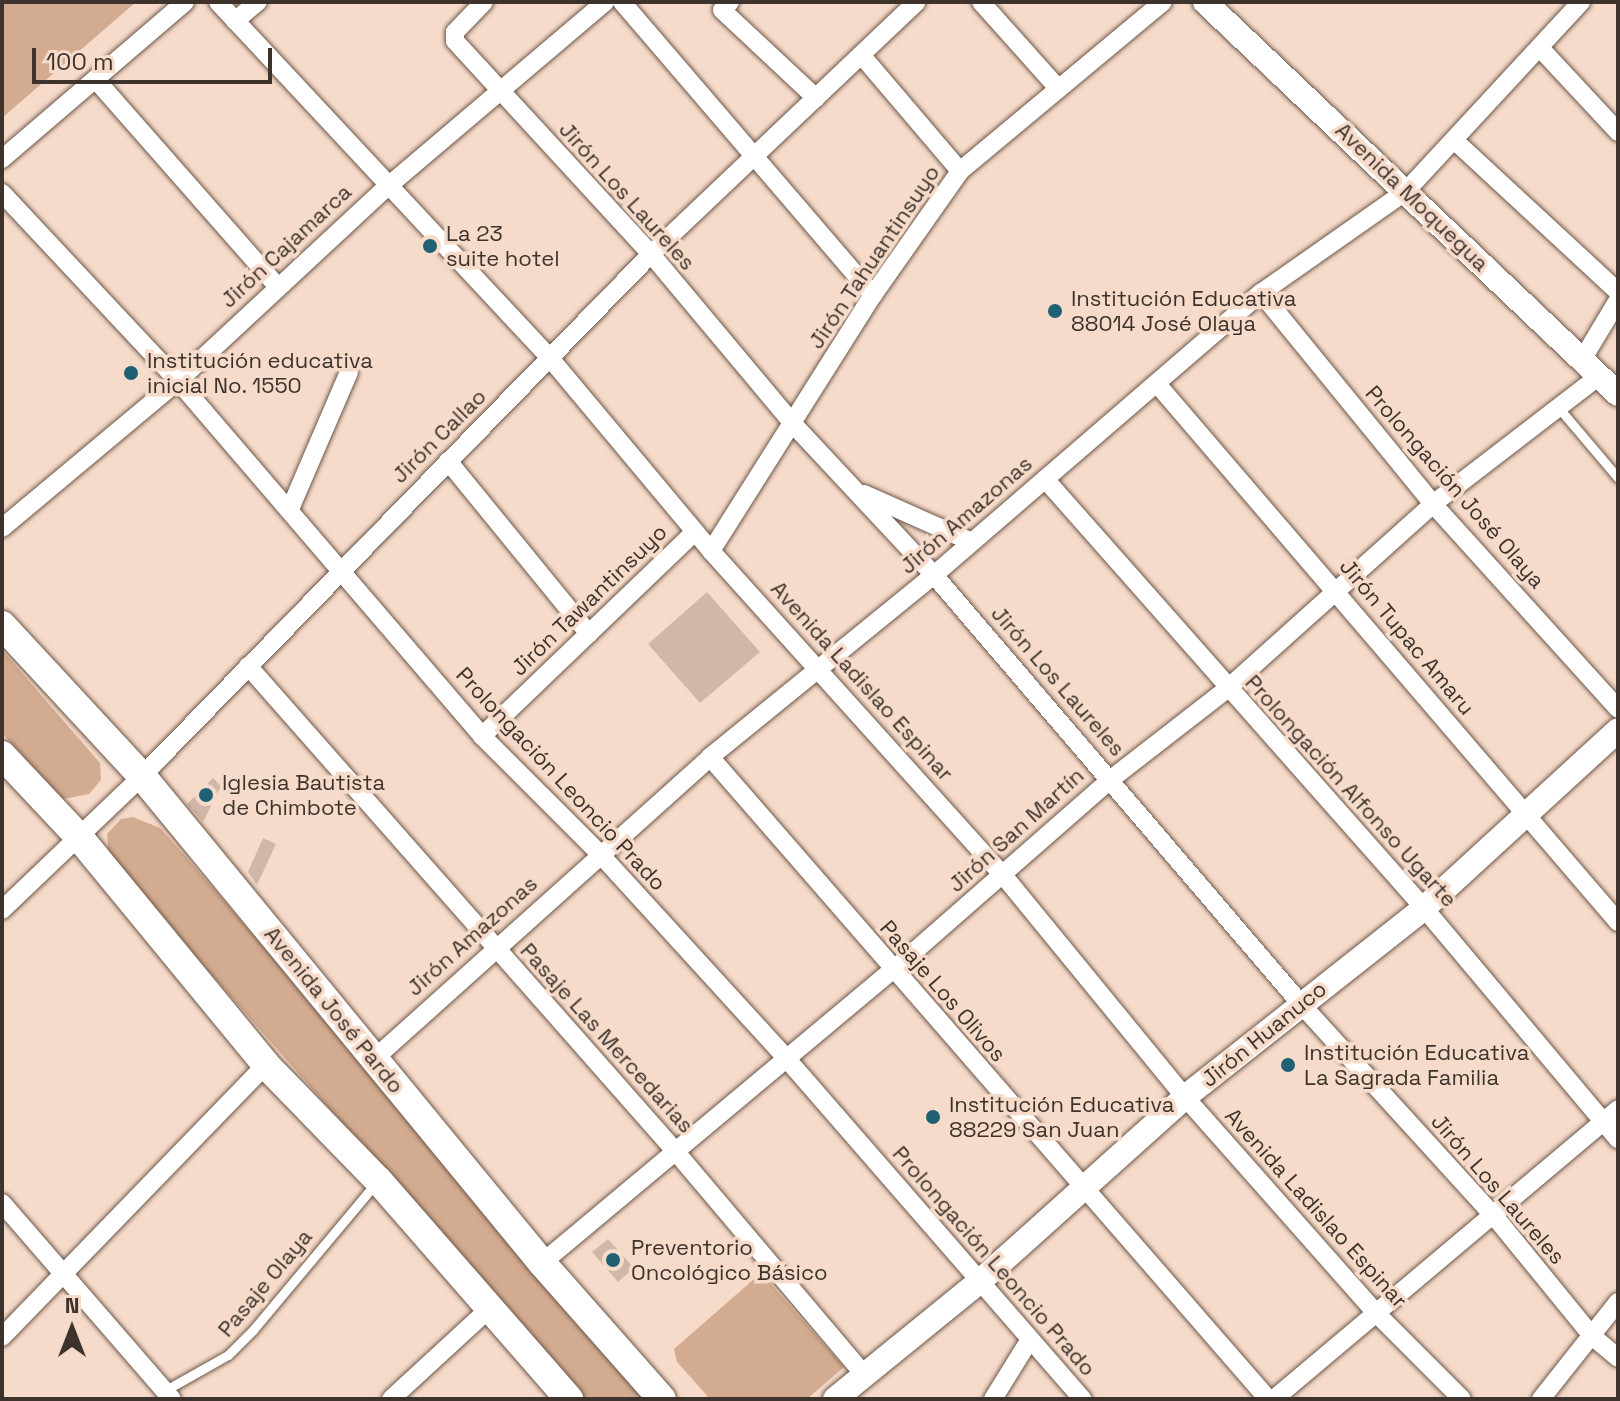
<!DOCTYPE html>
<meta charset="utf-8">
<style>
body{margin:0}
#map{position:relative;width:1620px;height:1401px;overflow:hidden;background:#f6dbca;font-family:"Space Grotesk",sans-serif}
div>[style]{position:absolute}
.green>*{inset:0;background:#d3ab90}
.building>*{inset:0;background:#d1b7a7}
.roads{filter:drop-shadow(0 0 2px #6d5748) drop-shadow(0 0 2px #6d5748)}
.service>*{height:9px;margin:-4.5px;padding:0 4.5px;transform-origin:4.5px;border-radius:4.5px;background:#fff}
.minor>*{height:18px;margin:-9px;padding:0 9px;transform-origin:9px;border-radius:9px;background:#fff}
.secondary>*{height:24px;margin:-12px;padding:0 12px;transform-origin:12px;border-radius:12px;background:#fff}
.primary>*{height:28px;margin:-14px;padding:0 14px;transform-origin:14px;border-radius:14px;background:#fff}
.dots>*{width:22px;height:22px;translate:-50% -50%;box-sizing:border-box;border:4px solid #f6dbca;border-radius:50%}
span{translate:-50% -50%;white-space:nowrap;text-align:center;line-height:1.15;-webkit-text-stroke:7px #f6dbca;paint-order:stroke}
.street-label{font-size:22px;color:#3d332c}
.poi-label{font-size:22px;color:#3d332c}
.left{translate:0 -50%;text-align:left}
.frame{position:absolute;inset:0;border:4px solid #3d332c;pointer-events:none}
.north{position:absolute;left:32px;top:1289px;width:80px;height:80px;-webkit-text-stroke:6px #f6dbca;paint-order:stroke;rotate:0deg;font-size:22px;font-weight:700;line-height:32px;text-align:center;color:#3d332c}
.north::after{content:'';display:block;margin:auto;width:28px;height:36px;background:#3d332c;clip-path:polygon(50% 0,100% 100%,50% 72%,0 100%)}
.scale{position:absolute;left:32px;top:48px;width:240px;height:36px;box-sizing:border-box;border:4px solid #3d332c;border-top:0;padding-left:10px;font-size:24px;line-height:28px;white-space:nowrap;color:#3d332c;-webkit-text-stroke:6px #f6dbca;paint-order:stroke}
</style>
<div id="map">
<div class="green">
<div style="clip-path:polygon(2px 2px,136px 2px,2px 118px)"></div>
<div style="clip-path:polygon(2px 650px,100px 763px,101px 780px,89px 794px,63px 799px,2px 733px)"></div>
<div style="clip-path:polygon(133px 817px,160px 828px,186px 857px,655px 1399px,585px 1399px,109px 858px,107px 834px,121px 819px)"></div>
<div style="clip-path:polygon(761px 1273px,844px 1367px,807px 1399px,710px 1399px,677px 1362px,674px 1349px)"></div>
</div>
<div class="building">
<div style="clip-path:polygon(707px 592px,760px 652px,700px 703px,648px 644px)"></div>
<div style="clip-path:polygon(213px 778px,221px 786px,203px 822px,187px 804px)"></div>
<div style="clip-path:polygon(263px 838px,276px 844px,257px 885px,248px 872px)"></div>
<div style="clip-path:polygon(608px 1239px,634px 1268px,618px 1282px,592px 1252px)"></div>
</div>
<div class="roads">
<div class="service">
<div style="left:1558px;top:407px;width:93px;rotate:49.8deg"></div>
<div style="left:164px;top:1391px;width:73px;rotate:-29.4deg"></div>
<div style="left:228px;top:1355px;width:35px;rotate:-45deg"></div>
<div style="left:253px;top:1330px;width:192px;rotate:-50.1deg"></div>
</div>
<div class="minor">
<div style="left:218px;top:2px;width:485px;rotate:47deg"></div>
<div style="left:549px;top:357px;width:253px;rotate:50.1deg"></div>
<div style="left:711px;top:551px;width:436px;rotate:48deg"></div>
<div style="left:1003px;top:875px;width:287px;rotate:50.7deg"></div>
<div style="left:1185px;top:1097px;width:286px;rotate:48.5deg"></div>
<div style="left:1374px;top:1311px;width:124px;rotate:45deg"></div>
<div style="left:484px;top:2px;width:42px;rotate:134deg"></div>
<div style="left:455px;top:32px;width:9px;rotate:90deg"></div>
<div style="left:455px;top:41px;width:289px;rotate:47.4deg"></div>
<div style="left:651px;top:254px;width:223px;rotate:50.1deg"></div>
<div style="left:794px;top:425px;width:205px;rotate:47deg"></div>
<div style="left:934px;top:575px;width:563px;rotate:49.46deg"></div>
<div style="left:1300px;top:1003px;width:290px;rotate:47.7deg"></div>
<div style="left:1495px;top:1217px;width:154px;rotate:50.8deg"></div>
<div style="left:1592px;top:1336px;width:34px;rotate:40deg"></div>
<div style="left:622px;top:2px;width:386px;rotate:49.4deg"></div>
<div style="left:730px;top:2px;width:11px;rotate:135deg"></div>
<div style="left:722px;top:10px;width:129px;rotate:43.1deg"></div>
<div style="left:981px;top:2px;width:113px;rotate:48.2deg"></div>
<div style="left:235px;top:21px;width:30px;rotate:-40deg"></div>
<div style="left:1540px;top:48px;width:115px;rotate:47.1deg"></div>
<div style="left:863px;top:57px;width:150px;rotate:49.6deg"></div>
<div style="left:97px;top:81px;width:271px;rotate:48.7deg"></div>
<div style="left:1454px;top:140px;width:224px;rotate:42.8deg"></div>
<div style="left:2px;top:159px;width:241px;rotate:-40.6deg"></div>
<div style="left:2px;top:193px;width:258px;rotate:46.9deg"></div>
<div style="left:178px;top:381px;width:467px;rotate:49.4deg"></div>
<div style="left:482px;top:736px;width:167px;rotate:45deg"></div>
<div style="left:600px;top:854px;width:276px;rotate:47.6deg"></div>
<div style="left:786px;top:1058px;width:452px;rotate:49deg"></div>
<div style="left:1261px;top:293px;width:272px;rotate:50.8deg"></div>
<div style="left:1433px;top:504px;width:276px;rotate:47.9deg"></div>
<div style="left:1582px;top:360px;width:70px;rotate:-59deg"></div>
<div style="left:1158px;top:385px;width:707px;rotate:49.42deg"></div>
<div style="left:448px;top:461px;width:223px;rotate:50.8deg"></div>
<div style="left:1045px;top:479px;width:572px;rotate:48.54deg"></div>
<div style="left:1424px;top:908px;width:302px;rotate:50deg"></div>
<div style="left:864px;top:494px;width:118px;rotate:24deg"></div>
<div style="left:290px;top:509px;width:149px;rotate:-66.7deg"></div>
<div style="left:2px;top:528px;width:229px;rotate:-39.9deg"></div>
<div style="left:178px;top:381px;width:285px;rotate:-42.9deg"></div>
<div style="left:387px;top:187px;width:286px;rotate:-40.3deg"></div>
<div style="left:711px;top:551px;width:303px;rotate:-57.7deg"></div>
<div style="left:873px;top:295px;width:151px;rotate:-54.9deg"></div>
<div style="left:960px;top:171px;width:264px;rotate:-39.8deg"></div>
<div style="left:248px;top:666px;width:648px;rotate:48.63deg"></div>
<div style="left:676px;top:1152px;width:289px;rotate:49.8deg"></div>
<div style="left:482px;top:736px;width:295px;rotate:-43.8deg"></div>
<div style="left:710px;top:757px;width:851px;rotate:49deg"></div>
<div style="left:2px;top:910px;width:194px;rotate:-43.7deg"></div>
<div style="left:142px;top:776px;width:729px;rotate:-45.72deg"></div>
<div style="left:651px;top:254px;width:366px;rotate:-43.5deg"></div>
<div style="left:374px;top:1059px;width:452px;rotate:-41.9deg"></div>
<div style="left:710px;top:757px;width:289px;rotate:-39.1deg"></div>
<div style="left:934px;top:575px;width:432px;rotate:-40.8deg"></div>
<div style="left:1261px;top:293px;width:177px;rotate:-35.1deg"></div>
<div style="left:1406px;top:191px;width:258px;rotate:-47.2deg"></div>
<div style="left:2px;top:1203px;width:259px;rotate:49.1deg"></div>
<div style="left:542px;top:1263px;width:457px;rotate:-39.9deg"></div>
<div style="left:893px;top:970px;width:290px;rotate:-41.2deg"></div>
<div style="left:1111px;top:779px;width:147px;rotate:-37.8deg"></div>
<div style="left:1227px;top:689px;width:277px;rotate:-41.9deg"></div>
<div style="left:1433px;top:504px;width:210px;rotate:-37.6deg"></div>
<div style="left:2px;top:1337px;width:379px;rotate:-45.9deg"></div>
<div style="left:391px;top:1399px;width:133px;rotate:-42.6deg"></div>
<div style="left:993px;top:1399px;width:68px;rotate:-58.2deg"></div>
<div style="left:1274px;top:1399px;width:450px;rotate:-40.1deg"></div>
<div style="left:1541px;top:1399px;width:124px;rotate:-51.6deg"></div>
</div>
<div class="secondary">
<div style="left:1205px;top:2px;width:569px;rotate:43.51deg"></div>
<div style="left:835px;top:1399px;width:186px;rotate:-39.1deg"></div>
<div style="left:979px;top:1282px;width:277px;rotate:-41.9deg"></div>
<div style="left:1185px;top:1097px;width:305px;rotate:-38.3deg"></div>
<div style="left:1424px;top:908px;width:263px;rotate:-42.5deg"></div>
</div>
<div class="primary">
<div style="left:2px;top:625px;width:206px;rotate:47.2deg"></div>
<div style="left:142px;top:776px;width:630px;rotate:50.6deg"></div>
<div style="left:542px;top:1263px;width:181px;rotate:48.6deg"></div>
<div style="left:2px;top:755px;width:112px;rotate:46.8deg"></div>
<div style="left:79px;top:837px;width:295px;rotate:50.6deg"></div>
<div style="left:266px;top:1065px;width:161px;rotate:45.8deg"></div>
<div style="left:378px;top:1180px;width:291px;rotate:48.9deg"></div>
</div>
</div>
<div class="dots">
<div style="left:430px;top:246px;background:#1f6075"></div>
<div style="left:1055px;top:311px;background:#1f6075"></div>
<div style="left:131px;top:373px;background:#1f6075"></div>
<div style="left:206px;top:795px;background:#1f6075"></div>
<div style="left:1288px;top:1065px;background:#1f6075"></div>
<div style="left:933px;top:1117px;background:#1f6075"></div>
<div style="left:613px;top:1260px;background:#1f6075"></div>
</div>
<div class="street-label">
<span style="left:627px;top:196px;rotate:48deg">Jirón Los Laureles</span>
<span style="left:1412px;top:197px;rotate:44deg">Avenida Moquegua</span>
<span style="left:286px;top:246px;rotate:-43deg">Jirón Cajamarca</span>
<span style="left:874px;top:257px;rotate:-56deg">Jirón Tahuantinsuyo</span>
<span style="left:439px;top:436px;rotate:-45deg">Jirón Callao</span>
<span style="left:1455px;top:487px;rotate:49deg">Prolongación José Olaya</span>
<span style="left:966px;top:515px;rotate:-41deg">Jirón Amazonas</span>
<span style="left:589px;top:600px;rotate:-44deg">Jirón Tawantinsuyo</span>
<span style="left:1407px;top:637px;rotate:50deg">Jirón Tupac Amaru</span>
<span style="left:862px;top:681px;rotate:48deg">Avenida Ladislao Espinar</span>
<span style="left:1058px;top:681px;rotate:49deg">Jirón Los Laureles</span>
<span style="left:561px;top:779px;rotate:47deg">Prolongación Leoncio Prado</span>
<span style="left:1351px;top:791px;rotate:48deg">Prolongación Alfonso Ugarte</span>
<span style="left:1016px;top:830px;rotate:-42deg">Jirón San Martín</span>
<span style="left:472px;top:936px;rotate:-42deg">Jirón Amazonas</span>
<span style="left:943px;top:991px;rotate:49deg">Pasaje Los Olivos</span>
<span style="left:334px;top:1010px;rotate:51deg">Avenida José Pardo</span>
<span style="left:1264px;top:1034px;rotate:-39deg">Jirón Huanuco</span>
<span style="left:607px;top:1038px;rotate:48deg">Pasaje Las Mercedarias</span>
<span style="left:1498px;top:1189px;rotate:49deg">Jirón Los Laureles</span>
<span style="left:1316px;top:1208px;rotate:48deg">Avenida Ladislao Espinar</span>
<span style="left:994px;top:1261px;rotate:49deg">Prolongación Leoncio Prado</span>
<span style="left:265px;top:1283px;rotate:-50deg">Pasaje Olaya</span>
</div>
<div class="poi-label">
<span class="left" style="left:446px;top:246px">La 23<br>suite hotel</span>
<span class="left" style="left:1071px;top:311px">Institución Educativa<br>88014 José Olaya</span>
<span class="left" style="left:147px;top:373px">Institución educativa<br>inicial No. 1550</span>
<span class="left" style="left:222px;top:795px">Iglesia Bautista<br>de Chimbote</span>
<span class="left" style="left:1304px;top:1065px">Institución Educativa<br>La Sagrada Familia</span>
<span class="left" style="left:949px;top:1117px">Institución Educativa<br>88229 San Juan</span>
<span class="left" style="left:631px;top:1260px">Preventorio<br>Oncológico Básico</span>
</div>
<div class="frame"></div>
<div class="north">N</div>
<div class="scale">100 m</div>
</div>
